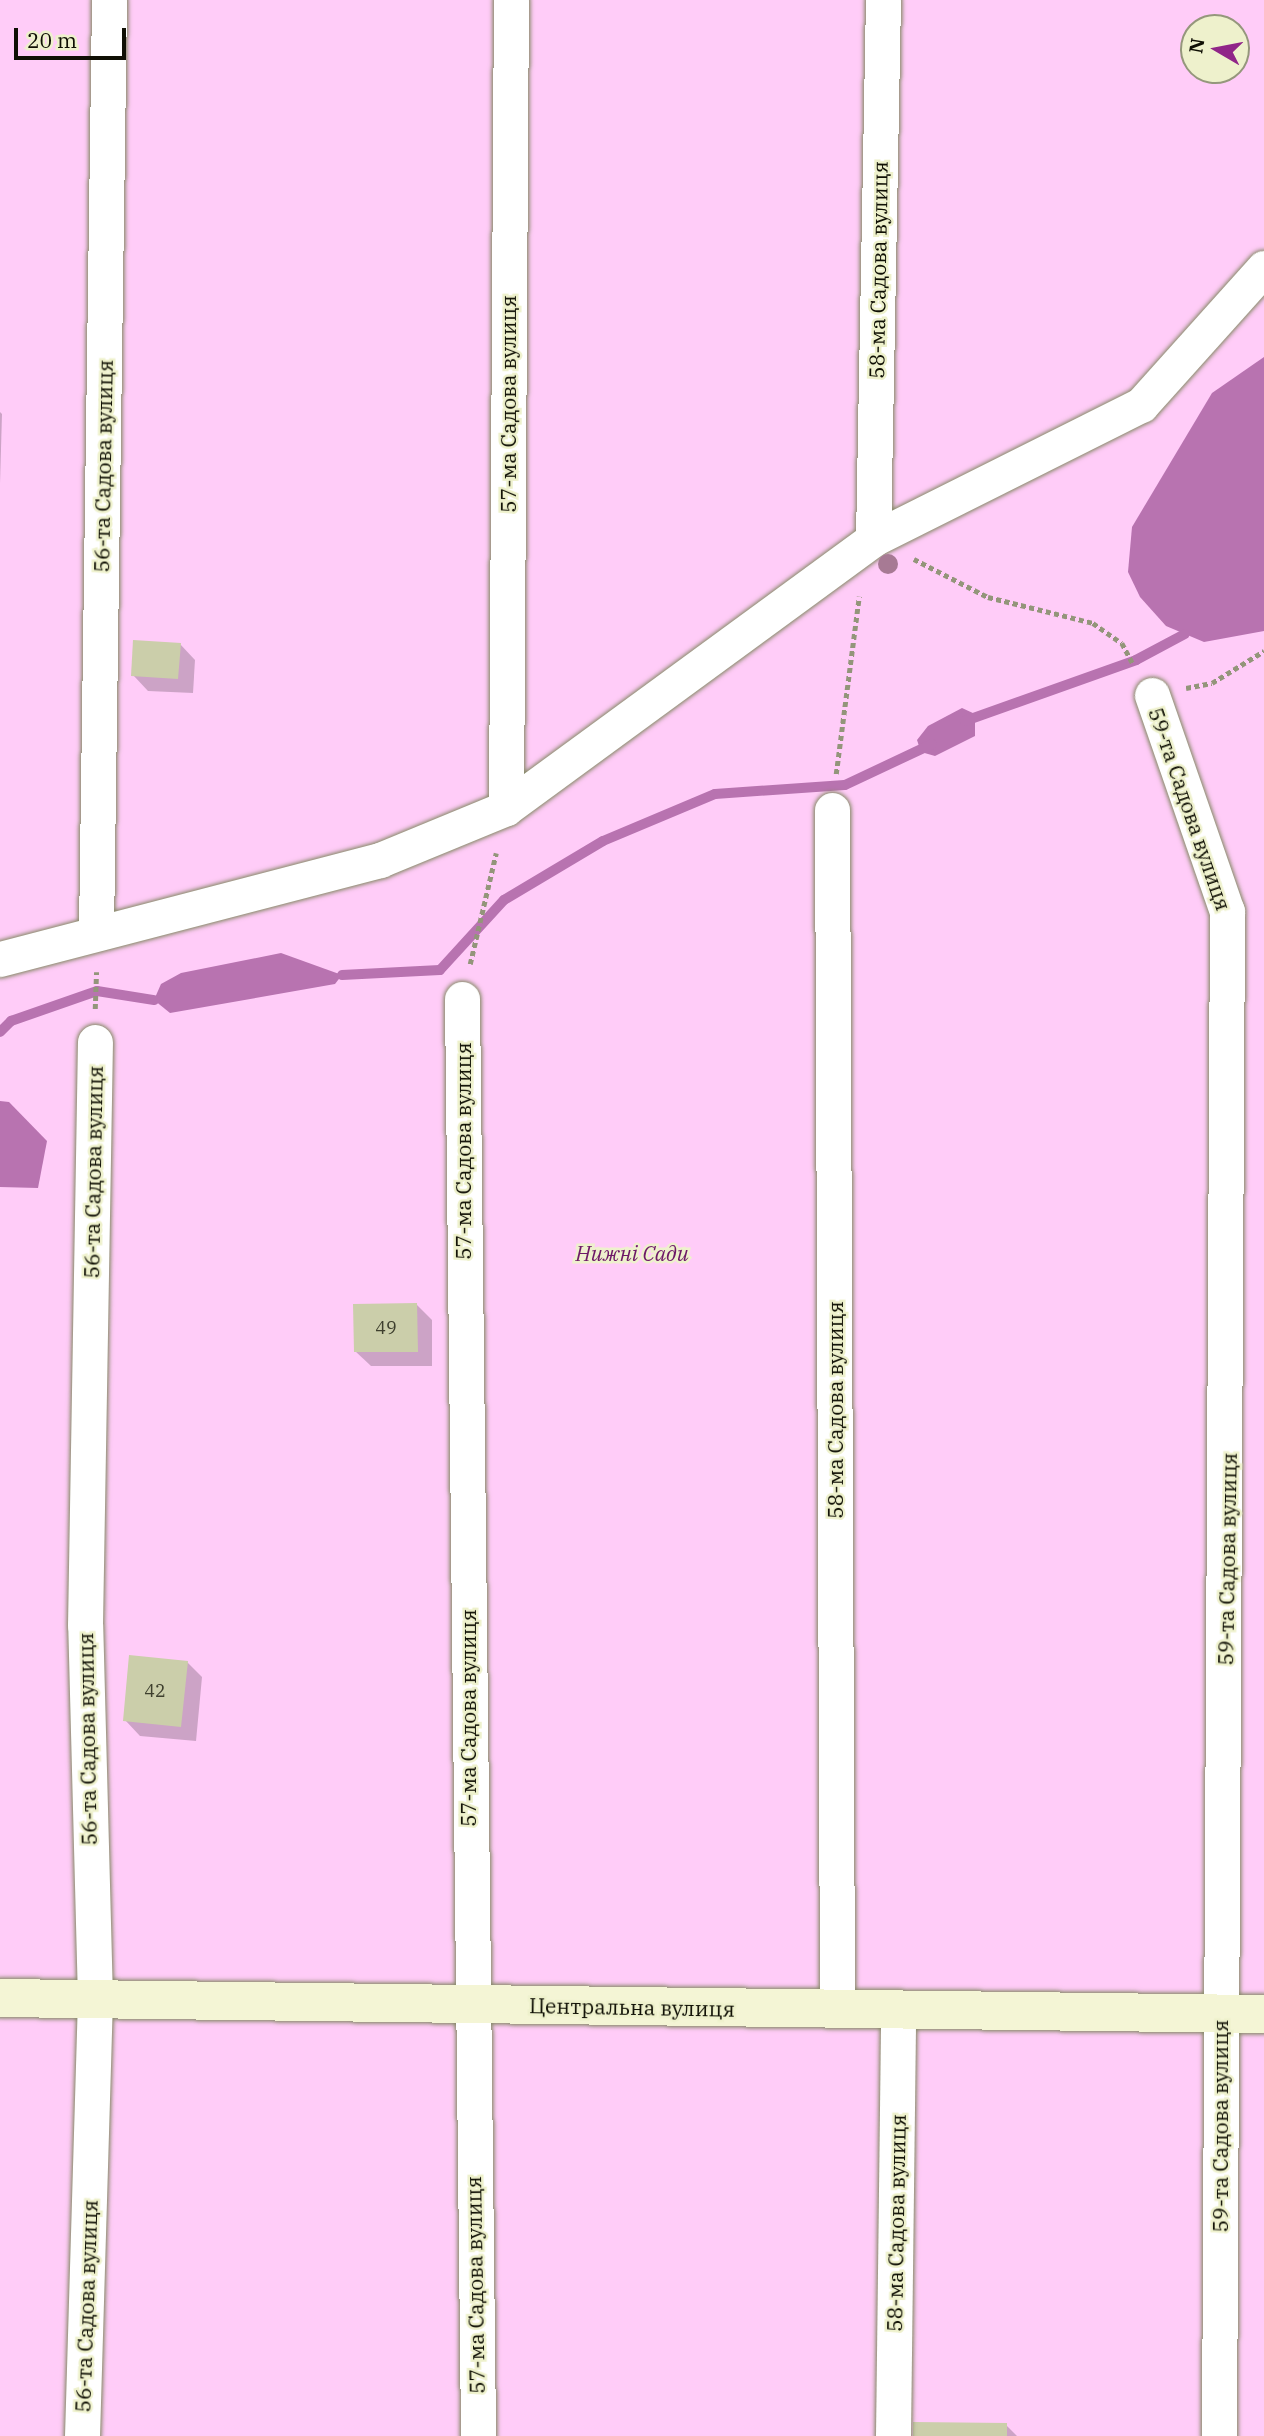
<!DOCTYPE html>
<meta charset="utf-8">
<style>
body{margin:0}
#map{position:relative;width:1264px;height:2436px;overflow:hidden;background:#eef1cc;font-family:"IBM Plex Serif",serif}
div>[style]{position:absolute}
.green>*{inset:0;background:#ffccf8}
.water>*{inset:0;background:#b873b0}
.shadow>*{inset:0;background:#0003}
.stream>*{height:10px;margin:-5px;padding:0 5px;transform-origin:5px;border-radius:5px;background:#b873b0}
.building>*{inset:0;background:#cbceaa}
.path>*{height:4.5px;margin-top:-2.25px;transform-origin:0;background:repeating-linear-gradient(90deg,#93957a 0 5px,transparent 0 8.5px)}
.roads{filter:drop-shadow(0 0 2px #878968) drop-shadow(0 0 2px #878968)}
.street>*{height:35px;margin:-17.5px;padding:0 17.5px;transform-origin:17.5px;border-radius:17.5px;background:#fff}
.secondary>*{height:38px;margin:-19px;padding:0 19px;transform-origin:19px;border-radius:19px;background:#f4f5d5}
.trees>*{width:20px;height:20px;margin:-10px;border-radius:50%;background:#a77a94}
span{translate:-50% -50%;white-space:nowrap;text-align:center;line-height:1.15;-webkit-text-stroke:5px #eef1cc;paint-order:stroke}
.number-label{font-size:18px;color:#3e3f2e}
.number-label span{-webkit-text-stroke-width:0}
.street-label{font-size:21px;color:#0f0f04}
.park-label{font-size:21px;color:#6d1867;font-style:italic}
.north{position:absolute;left:1180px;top:14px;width:70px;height:70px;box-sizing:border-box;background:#eef1cc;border:2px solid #95977c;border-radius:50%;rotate:280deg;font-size:19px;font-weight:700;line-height:28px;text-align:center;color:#0f0f04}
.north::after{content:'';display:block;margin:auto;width:24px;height:32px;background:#902588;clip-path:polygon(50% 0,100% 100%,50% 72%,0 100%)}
.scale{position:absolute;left:14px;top:28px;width:112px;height:32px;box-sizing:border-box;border:4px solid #0f0f04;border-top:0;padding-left:9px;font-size:21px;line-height:24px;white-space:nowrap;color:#0f0f04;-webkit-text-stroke:5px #eef1cc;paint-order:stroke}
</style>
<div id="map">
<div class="green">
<div style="clip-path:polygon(evenodd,0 0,1264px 0,1264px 2436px,0 2436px,0 0,1194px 28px,1236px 28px,1236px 70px,1194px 70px,1194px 28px)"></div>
</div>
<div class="water">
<div style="clip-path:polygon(1264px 357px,1264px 631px,1204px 642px,1166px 626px,1140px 597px,1128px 572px,1132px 527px,1212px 393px)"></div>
<div style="clip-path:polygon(962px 708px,975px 714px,975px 736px,935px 756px,921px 752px,917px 740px,928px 726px)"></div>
<div style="clip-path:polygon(281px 953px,342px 975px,335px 984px,170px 1013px,154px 1000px,161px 984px,181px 973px)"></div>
<div style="clip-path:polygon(0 1101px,9px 1102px,47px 1141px,38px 1188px,0 1187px)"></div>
</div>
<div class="shadow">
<div style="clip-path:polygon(0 412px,2px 414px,0 484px)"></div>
<div style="clip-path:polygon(180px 644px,195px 660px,193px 693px,148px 691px,133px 675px)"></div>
<div style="clip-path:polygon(417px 1305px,432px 1320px,432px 1366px,371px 1366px,355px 1351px)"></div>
<div style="clip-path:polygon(187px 1662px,202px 1677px,196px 1741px,140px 1736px,125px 1720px)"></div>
<div style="clip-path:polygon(1006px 2425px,1017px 2436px,915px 2436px)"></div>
</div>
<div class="stream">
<div style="left:965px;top:721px;width:182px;rotate:-19.6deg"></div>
<div style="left:1136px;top:660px;width:55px;rotate:-28deg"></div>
<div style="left:342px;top:975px;width:98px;rotate:-2.9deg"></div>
<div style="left:440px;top:970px;width:95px;rotate:-47.6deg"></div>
<div style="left:504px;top:900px;width:115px;rotate:-30.8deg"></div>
<div style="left:603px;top:841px;width:121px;rotate:-22.8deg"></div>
<div style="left:715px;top:794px;width:130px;rotate:-4deg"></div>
<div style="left:845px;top:785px;width:96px;rotate:-25.2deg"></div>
<div style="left:0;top:1032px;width:16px;rotate:-45deg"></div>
<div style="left:11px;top:1021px;width:91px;rotate:-19.2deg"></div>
<div style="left:97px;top:991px;width:58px;rotate:9deg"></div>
</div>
<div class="building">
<div style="clip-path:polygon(133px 640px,181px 643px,178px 679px,131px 676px)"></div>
<div style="clip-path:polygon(417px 1303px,418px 1352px,354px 1352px,353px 1304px)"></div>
<div style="clip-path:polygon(129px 1655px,188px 1661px,181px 1727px,123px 1721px)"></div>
<div style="clip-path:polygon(913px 2422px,1007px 2423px,1007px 2436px,913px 2436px)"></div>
</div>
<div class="path">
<div style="left:914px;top:559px;width:83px;rotate:27.2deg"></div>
<div style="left:988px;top:597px;width:108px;rotate:13.9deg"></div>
<div style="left:1093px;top:623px;width:35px;rotate:35deg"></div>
<div style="left:1122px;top:643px;width:24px;rotate:62deg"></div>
<div style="left:1186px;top:688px;width:26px;rotate:-11deg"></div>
<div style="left:1212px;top:683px;width:61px;rotate:-31.6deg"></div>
<div style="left:836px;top:774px;width:179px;rotate:-82.6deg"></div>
<div style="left:470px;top:964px;width:114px;rotate:-76.8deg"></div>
<div style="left:95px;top:1009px;width:37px;rotate:-88deg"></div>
</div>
<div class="roads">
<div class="street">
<div style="left:873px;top:539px;width:539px;rotate:-88.94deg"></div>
<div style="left:1152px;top:695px;width:229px;rotate:70.9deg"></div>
<div style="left:1227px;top:911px;width:1525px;rotate:90.3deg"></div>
<div style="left:506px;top:808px;width:808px;rotate:-89.65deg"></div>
<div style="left:832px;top:810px;width:1200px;rotate:89.76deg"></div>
<div style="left:96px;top:932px;width:932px;rotate:-89.2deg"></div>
<div style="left:0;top:959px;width:393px;rotate:-14.6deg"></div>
<div style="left:380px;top:860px;width:136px;rotate:-22.4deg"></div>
<div style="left:506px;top:808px;width:455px;rotate:-36.2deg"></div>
<div style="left:873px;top:539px;width:300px;rotate:-26.6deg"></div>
<div style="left:1141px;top:405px;width:184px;rotate:-48.1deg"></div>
<div style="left:462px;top:999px;width:1437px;rotate:89.36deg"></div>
<div style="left:82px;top:2436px;width:437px;rotate:-88.3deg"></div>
<div style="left:95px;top:1999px;width:374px;rotate:-91.5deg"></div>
<div style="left:85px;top:1625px;width:583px;rotate:-89.02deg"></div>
<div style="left:893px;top:2436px;width:427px;rotate:-89.3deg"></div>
</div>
<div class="secondary">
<div style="left:0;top:1998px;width:1264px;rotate:0.73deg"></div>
</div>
</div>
<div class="trees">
<div style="left:888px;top:564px"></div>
</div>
<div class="number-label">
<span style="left:386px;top:1328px">49</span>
<span style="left:155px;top:1691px">42</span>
</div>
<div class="street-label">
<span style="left:878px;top:270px;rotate:-89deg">58-ма Садова вулиця</span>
<span style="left:508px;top:404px;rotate:-90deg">57-ма Садова вулиця</span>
<span style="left:103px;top:466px;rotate:-89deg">56-та Садова вулиця</span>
<span style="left:1190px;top:809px;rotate:71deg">59-та Садова вулиця</span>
<span style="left:463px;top:1151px;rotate:-90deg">57-ма Садова вулиця</span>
<span style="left:93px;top:1172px;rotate:-89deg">56-та Садова вулиця</span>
<span style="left:835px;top:1410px;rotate:-90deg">58-ма Садова вулиця</span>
<span style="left:1227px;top:1559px;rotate:-89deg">59-та Садова вулиця</span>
<span style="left:468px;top:1718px;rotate:-90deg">57-ма Садова вулиця</span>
<span style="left:87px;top:1739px;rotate:-91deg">56-та Садова вулиця</span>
<span style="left:632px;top:2007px;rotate:1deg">Центральна вулиця</span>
<span style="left:1220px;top:2126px;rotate:-90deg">59-та Садова вулиця</span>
<span style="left:896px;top:2223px;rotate:-89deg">58-ма Садова вулиця</span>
<span style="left:475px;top:2285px;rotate:-91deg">57-ма Садова вулиця</span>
<span style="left:86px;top:2306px;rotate:-88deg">56-та Садова вулиця</span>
</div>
<div class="park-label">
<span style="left:632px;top:1253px">Нижні Сади</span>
</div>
<div class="north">N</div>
<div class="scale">20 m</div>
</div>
